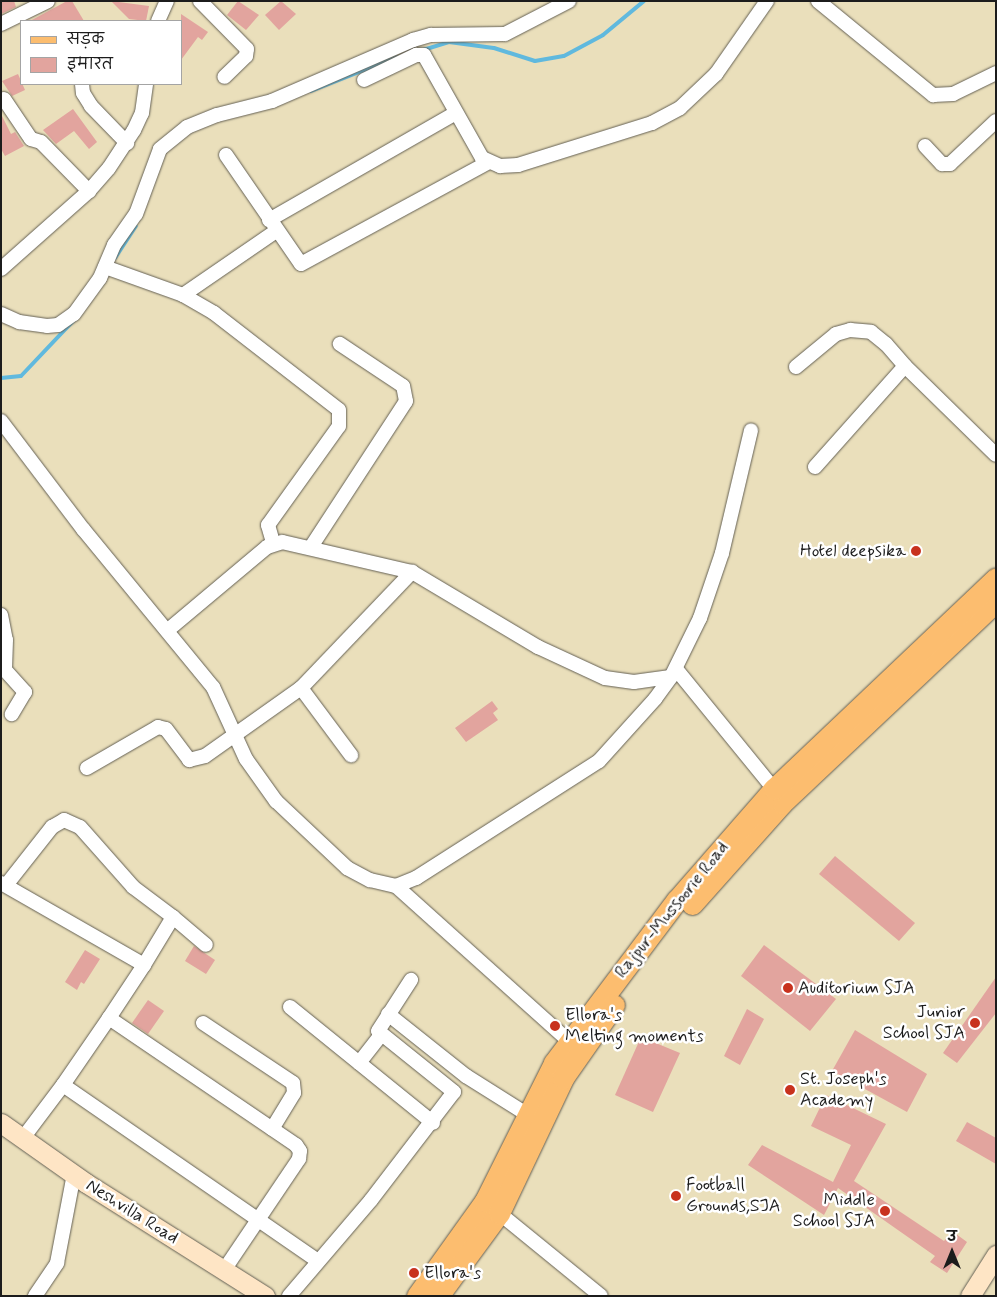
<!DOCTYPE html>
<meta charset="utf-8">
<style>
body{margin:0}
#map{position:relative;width:997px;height:1297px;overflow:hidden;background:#eadfbb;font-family:Mynerve,"Playpen Sans Deva",sans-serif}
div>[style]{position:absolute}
.stream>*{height:4px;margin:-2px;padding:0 2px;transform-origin:2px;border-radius:2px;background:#60b9de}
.building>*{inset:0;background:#e2a49e}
.roads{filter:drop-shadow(0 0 1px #646054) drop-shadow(0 0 1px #646054)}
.street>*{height:14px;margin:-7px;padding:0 7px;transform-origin:7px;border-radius:7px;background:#fff}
.secondary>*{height:19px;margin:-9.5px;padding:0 9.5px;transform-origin:9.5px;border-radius:9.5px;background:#fee5c5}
.primary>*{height:21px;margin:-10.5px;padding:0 10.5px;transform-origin:10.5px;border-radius:10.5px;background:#fcbd6f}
.dots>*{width:14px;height:14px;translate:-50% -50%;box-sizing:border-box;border:2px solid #fff;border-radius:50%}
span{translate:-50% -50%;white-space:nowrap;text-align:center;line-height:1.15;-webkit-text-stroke:5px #fff;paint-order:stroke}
.poi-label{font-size:18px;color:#1c1c1c}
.right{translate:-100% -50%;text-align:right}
.left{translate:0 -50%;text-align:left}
.street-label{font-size:18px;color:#1c1c1c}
.frame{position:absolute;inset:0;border:2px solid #1c1c1c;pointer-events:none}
.legend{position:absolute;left:20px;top:20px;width:162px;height:65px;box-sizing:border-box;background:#fff;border:1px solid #a4a4a4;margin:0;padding:6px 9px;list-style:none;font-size:15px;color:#1c1c1c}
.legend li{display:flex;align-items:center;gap:10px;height:25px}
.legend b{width:25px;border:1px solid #a4a4a4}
.north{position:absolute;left:927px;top:1227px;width:50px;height:50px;-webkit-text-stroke:4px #fff;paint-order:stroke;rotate:0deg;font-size:14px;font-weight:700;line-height:20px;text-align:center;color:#1c1c1c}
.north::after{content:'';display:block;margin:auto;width:18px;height:22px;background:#1c1c1c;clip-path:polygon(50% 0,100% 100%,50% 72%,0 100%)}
</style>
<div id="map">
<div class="stream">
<div style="left:423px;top:50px;width:27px;rotate:-17deg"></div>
<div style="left:449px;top:42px;width:45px;rotate:7.6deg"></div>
<div style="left:494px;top:48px;width:43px;rotate:17.6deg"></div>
<div style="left:535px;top:61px;width:29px;rotate:-10deg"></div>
<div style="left:564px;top:56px;width:44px;rotate:-28.3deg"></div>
<div style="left:603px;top:35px;width:53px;rotate:-39.7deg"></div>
<div style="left:311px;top:91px;width:92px;rotate:-21.6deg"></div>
<div style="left:115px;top:258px;width:38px;rotate:-57deg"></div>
<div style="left:1px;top:378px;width:20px;rotate:-6deg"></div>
<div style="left:21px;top:376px;width:77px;rotate:-46.6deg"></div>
</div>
<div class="building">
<div style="clip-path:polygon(1px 1px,14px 1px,16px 7px,1px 14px)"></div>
<div style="clip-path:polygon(67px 1px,72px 1px,84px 21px,30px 21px)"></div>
<div style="clip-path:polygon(111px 1px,149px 6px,146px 21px,129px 19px)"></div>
<div style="clip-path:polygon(238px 1px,259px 15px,246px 30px,227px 15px)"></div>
<div style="clip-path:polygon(281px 1px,296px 14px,279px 30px,265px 15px)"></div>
<div style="clip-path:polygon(181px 14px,208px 32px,202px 40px,198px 37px,181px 60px)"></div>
<div style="clip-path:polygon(18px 74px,25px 90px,12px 96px,2px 81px)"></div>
<div style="clip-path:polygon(73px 109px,97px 142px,89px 149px,74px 131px,56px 144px,43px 130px)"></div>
<div style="clip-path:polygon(1px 114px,11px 134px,15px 132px,24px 146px,5px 156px,1px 149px)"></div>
<div style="clip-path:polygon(492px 701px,498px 709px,493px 713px,498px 720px,466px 742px,455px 728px)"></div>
<div style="clip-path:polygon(835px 856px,915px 923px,899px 941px,819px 874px)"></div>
<div style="clip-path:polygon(764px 945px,836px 999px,810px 1031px,741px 976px)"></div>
<div style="clip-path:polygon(194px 946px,215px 960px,206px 974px,185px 961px)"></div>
<div style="clip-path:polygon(85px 950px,100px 959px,84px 984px,81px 982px,77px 990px,65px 982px)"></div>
<div style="clip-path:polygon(996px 977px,996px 1013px,957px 1063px,943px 1053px)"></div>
<div style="clip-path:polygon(148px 1000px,164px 1011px,148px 1034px,132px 1023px)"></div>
<div style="clip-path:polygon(747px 1009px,764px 1019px,740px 1065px,724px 1056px)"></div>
<div style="clip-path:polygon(855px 1030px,927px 1074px,907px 1112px,832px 1071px)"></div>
<div style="clip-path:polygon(641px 1037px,680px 1053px,653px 1112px,615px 1095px)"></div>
<div style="clip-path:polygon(826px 1095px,886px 1124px,854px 1181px,944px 1241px,952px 1231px,967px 1242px,947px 1273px,930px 1262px,935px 1256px,838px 1188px,824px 1215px,748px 1165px,762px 1145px,833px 1182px,851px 1145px,811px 1126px)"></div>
<div style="clip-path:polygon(967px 1122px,996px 1138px,996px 1164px,956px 1141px)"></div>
</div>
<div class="roads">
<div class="street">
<div style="left:200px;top:1px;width:67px;rotate:45.6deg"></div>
<div style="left:247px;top:49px;width:7px;rotate:98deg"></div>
<div style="left:246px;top:56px;width:30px;rotate:136deg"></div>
<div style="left:818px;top:1px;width:149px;rotate:39.3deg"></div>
<div style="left:933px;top:95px;width:20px;rotate:-3deg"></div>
<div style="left:953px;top:94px;width:48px;rotate:-26deg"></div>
<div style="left:158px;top:21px;width:22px;rotate:-66deg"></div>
<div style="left:1px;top:24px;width:52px;rotate:-26.1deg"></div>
<div style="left:364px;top:80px;width:58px;rotate:-25.7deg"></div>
<div style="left:416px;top:55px;width:8px"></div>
<div style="left:424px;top:55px;width:118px;rotate:60.6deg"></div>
<div style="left:482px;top:158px;width:20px;rotate:24deg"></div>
<div style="left:500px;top:166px;width:18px;rotate:-3deg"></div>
<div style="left:518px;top:165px;width:140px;rotate:-17.4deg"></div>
<div style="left:652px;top:123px;width:32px;rotate:-28deg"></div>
<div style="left:680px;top:108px;width:50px;rotate:-43.4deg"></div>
<div style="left:716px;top:74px;width:89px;rotate:-55.1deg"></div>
<div style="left:82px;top:84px;width:9px;rotate:84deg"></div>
<div style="left:83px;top:93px;width:15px;rotate:58deg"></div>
<div style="left:91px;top:106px;width:52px;rotate:45.8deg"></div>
<div style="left:4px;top:99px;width:48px;rotate:56deg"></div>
<div style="left:31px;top:139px;width:10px;rotate:17deg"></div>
<div style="left:41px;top:142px;width:69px;rotate:45.6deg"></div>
<div style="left:925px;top:146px;width:25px;rotate:47deg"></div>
<div style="left:942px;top:164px;width:8px"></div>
<div style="left:950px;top:164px;width:63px;rotate:-43.1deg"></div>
<div style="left:226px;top:155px;width:132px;rotate:55.5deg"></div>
<div style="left:301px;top:264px;width:212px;rotate:-28.5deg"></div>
<div style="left:269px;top:220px;width:215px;rotate:-29.8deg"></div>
<div style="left:105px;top:267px;width:83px;rotate:19.7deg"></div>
<div style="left:183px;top:295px;width:36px;rotate:30deg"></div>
<div style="left:214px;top:313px;width:158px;rotate:37.8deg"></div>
<div style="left:339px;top:410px;width:16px;rotate:90deg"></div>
<div style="left:339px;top:426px;width:122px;rotate:125.6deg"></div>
<div style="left:268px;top:525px;width:19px;rotate:74deg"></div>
<div style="left:1px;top:269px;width:118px;rotate:-41.6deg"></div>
<div style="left:89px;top:191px;width:30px;rotate:-49deg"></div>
<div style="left:109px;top:168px;width:45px;rotate:-56.7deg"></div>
<div style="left:134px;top:130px;width:19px;rotate:-65deg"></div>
<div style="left:142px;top:113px;width:29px;rotate:-82deg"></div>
<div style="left:183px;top:295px;width:113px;rotate:-34.5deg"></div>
<div style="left:1px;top:314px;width:20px;rotate:24deg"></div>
<div style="left:19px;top:322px;width:28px;rotate:8deg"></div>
<div style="left:47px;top:326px;width:11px;rotate:-5deg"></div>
<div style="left:58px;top:325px;width:19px;rotate:-35deg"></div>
<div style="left:74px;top:314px;width:44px;rotate:-54.2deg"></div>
<div style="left:100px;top:278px;width:36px;rotate:-67deg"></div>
<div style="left:114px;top:245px;width:38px;rotate:-55deg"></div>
<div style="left:136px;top:214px;width:69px;rotate:-69.7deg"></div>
<div style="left:160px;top:149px;width:35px;rotate:-39deg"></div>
<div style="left:187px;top:127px;width:32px;rotate:-22deg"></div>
<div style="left:217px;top:115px;width:57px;rotate:-14.3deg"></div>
<div style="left:272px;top:101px;width:154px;rotate:-23.4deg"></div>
<div style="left:413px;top:40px;width:19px;rotate:-16deg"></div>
<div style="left:431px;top:35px;width:74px;rotate:-0.8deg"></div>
<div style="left:505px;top:34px;width:72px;rotate:-27.3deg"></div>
<div style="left:796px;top:367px;width:52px;rotate:-39.5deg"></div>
<div style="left:836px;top:334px;width:15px;rotate:-16deg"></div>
<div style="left:850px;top:330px;width:21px;rotate:5deg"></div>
<div style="left:871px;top:332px;width:19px;rotate:39deg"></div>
<div style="left:886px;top:344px;width:29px;rotate:49deg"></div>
<div style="left:905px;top:366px;width:127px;rotate:44.4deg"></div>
<div style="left:1px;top:421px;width:136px;rotate:52.8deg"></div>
<div style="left:83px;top:529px;width:205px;rotate:50.6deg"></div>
<div style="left:213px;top:687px;width:79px;rotate:65.4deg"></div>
<div style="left:246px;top:759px;width:52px;rotate:54.5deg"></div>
<div style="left:276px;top:801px;width:98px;rotate:43.3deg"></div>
<div style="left:347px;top:868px;width:26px;rotate:28deg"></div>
<div style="left:370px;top:880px;width:27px;rotate:13deg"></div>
<div style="left:396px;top:886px;width:22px;rotate:-22deg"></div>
<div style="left:416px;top:878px;width:217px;rotate:-32.6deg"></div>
<div style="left:599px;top:761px;width:84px;rotate:-47.9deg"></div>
<div style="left:655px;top:699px;width:27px;rotate:-54deg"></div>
<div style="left:671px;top:677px;width:66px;rotate:-63.8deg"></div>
<div style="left:700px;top:618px;width:69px;rotate:-71.3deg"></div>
<div style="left:722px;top:553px;width:126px;rotate:-76.7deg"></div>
<div style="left:815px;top:467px;width:135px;rotate:-48.3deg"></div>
<div style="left:311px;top:547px;width:174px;rotate:-56.9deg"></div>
<div style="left:406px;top:401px;width:15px;rotate:-101deg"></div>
<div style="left:403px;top:386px;width:76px;rotate:-146.3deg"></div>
<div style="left:1px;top:615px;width:25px;rotate:79deg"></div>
<div style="left:6px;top:640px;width:30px;rotate:92deg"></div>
<div style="left:5px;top:670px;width:30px;rotate:48deg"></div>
<div style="left:25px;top:692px;width:26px;rotate:121deg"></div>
<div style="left:168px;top:630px;width:129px;rotate:-40deg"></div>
<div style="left:267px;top:547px;width:16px;rotate:-18deg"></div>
<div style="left:282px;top:542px;width:133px;rotate:13deg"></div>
<div style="left:412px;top:572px;width:147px;rotate:30.8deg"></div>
<div style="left:538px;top:647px;width:74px;rotate:24.8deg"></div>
<div style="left:605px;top:678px;width:29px;rotate:8deg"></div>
<div style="left:634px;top:682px;width:37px;rotate:-8deg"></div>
<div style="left:676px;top:669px;width:155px;rotate:50.8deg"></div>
<div style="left:301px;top:688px;width:84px;rotate:53.3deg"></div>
<div style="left:87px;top:768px;width:82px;rotate:-30deg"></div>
<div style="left:158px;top:727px;width:8px;rotate:14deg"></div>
<div style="left:166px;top:729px;width:39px;rotate:53deg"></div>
<div style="left:189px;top:760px;width:16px;rotate:-14deg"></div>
<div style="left:205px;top:756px;width:118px;rotate:-35.3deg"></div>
<div style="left:301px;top:688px;width:161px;rotate:-46.3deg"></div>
<div style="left:1px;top:883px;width:165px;rotate:29.8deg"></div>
<div style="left:144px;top:965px;width:64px;rotate:123.4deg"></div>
<div style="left:109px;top:1018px;width:226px;rotate:34.2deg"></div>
<div style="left:296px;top:1145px;width:7px;rotate:56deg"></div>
<div style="left:300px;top:1151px;width:8px;rotate:97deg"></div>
<div style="left:299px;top:1159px;width:134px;rotate:124deg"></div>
<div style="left:7px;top:884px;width:73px;rotate:-51.7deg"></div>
<div style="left:52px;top:827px;width:14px;rotate:-30deg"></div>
<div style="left:64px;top:820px;width:17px;rotate:24deg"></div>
<div style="left:80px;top:827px;width:80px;rotate:48.5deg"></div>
<div style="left:133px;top:887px;width:50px;rotate:36.9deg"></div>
<div style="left:396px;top:886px;width:232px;rotate:41.9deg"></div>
<div style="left:144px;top:965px;width:56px;rotate:-58.9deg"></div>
<div style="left:173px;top:917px;width:43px;rotate:40.3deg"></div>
<div style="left:290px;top:1007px;width:184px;rotate:39deg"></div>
<div style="left:388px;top:1014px;width:100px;rotate:38.5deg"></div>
<div style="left:466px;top:1076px;width:73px;rotate:32.2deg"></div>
<div style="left:109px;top:1018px;width:81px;rotate:124.5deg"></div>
<div style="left:63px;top:1085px;width:308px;rotate:34.6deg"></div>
<div style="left:203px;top:1023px;width:108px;rotate:33.7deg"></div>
<div style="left:293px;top:1083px;width:10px;rotate:84deg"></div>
<div style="left:294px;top:1093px;width:42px;rotate:121.4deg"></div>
<div style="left:359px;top:1063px;width:36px;rotate:-52deg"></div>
<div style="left:23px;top:1138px;width:66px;rotate:-53deg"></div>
<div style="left:493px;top:1208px;width:139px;rotate:39.2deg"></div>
<div style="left:35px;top:1296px;width:40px;rotate:-56deg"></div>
<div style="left:57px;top:1263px;width:91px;rotate:-79.2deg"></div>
<div style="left:289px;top:1296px;width:126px;rotate:-49.5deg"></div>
<div style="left:371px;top:1200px;width:136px;rotate:-52.5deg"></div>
<div style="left:454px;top:1092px;width:97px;rotate:-141.2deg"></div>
<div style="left:378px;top:1031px;width:61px;rotate:-57.1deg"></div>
</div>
<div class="secondary">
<div style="left:1px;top:1123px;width:104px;rotate:35.2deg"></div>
<div style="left:86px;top:1183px;width:212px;rotate:32.3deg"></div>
<div style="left:970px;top:1296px;width:49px;rotate:-57.6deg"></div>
</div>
<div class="primary">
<div style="left:692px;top:904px;width:135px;rotate:-48.3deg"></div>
<div style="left:782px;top:803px;width:294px;rotate:-43.3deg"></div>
<div style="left:417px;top:1296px;width:117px;rotate:-54.4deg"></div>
<div style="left:485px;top:1201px;width:154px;rotate:-63.4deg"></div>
<div style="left:554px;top:1063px;width:204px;rotate:-53deg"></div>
<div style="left:677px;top:900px;width:147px;rotate:-48.9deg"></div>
<div style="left:774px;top:789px;width:306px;rotate:-43.5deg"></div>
<div style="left:438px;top:1296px;width:103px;rotate:-53.7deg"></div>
<div style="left:499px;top:1213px;width:149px;rotate:-64.6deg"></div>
<div style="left:563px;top:1078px;width:89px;rotate:-55.1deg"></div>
</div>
</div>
<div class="dots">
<div style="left:916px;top:551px;background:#c8321e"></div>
<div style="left:788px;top:988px;background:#c8321e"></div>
<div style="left:975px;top:1023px;background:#c8321e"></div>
<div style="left:555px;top:1026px;background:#c8321e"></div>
<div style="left:790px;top:1090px;background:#c8321e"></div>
<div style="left:676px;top:1196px;background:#c8321e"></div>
<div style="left:885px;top:1211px;background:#c8321e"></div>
<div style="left:414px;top:1273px;background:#c8321e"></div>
</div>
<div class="poi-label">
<span class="right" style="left:906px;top:551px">Hotel deepsika</span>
<span class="left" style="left:798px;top:988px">Auditorium SJA</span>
<span class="right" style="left:965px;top:1023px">Junior<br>School SJA</span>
<span class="left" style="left:565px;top:1026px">Ellora's<br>Melting moments</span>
<span class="left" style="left:800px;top:1090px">St. Joseph's<br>Academy</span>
<span class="left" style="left:686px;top:1196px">Football<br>Grounds,SJA</span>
<span class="right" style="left:875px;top:1211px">Middle<br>School SJA</span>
<span class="left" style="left:424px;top:1273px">Ellora's</span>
</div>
<div class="street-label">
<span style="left:672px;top:910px;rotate:-51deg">Rajpur-Mussoorie Road</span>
<span style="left:132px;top:1212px;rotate:32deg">Neshvilla Road</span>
</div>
<div class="frame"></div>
<ul class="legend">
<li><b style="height:6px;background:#fcbd6f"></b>सड़क</li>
<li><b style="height:14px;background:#e2a49e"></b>इमारत</li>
</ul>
<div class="north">उ</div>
</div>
